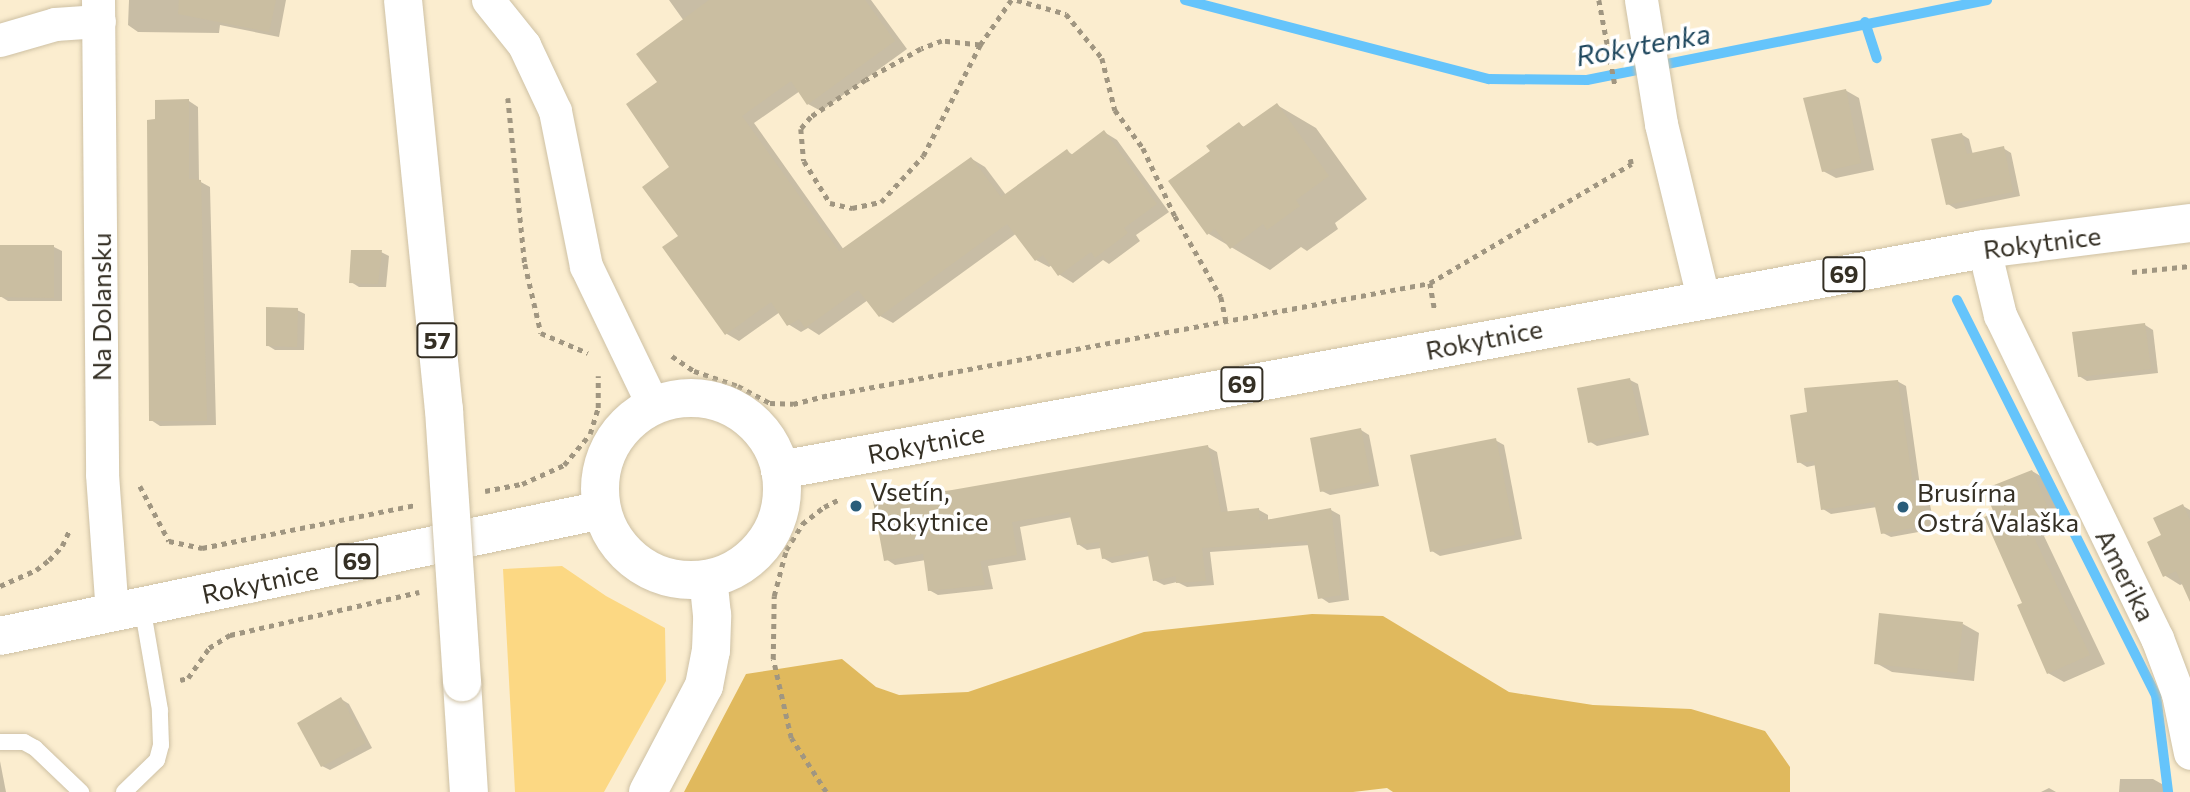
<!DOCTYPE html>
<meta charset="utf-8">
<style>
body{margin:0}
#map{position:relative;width:2190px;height:792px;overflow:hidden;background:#fbedcf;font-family:Commissioner,sans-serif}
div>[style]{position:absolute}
.green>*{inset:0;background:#fcd883}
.forest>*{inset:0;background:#e0b95d}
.shadow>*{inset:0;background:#0003}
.stream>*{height:10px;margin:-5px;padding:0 5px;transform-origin:5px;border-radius:5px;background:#65c4fb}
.building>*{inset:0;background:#cabea1}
.path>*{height:4.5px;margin-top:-2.25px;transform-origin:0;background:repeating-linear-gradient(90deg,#a09681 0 5px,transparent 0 10px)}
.roads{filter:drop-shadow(0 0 2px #cec1a4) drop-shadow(0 0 2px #cec1a4)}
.lane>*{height:16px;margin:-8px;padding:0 8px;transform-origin:8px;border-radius:8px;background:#fff}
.street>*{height:33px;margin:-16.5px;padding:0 16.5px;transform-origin:16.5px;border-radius:16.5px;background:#fff}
.primary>*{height:38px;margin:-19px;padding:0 19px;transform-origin:19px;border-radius:19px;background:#fff}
.primary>.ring{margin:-19px;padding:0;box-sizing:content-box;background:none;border:38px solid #fff;border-radius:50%}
.bridges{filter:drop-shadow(0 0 2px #cec1a4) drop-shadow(0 0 2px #cec1a4)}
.primary-bridge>*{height:38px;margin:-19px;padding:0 19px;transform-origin:19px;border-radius:19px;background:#fff}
.dots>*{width:19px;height:19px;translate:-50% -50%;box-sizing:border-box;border:4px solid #fff;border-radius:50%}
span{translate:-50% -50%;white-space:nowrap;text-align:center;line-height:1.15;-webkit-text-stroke:7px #fff;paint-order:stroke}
.shield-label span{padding:2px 5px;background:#fff;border:2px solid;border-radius:5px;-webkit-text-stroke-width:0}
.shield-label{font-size:24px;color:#342f24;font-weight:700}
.street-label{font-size:26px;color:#342f24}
.poi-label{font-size:26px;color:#342f24}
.left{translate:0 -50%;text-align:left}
.water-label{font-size:28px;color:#1d465d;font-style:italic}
</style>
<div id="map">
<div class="green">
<div style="clip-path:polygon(562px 566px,606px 596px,665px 628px,666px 681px,604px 792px,515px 792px,503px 569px)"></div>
</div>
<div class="forest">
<div style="clip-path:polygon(1312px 614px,1383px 616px,1509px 692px,1593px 705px,1691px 709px,1765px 731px,1790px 767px,1790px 792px,1393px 792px,1387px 788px,1353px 792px,684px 792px,746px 674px,842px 659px,876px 687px,899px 695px,968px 692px,1144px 632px)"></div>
</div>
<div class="shadow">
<div style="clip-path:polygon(129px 0,286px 0,279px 37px,220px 25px,219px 33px,138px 32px,128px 25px)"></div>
<div style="clip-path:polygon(669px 0,871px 0,907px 49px,821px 111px,808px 104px,800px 91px,754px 123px,844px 250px,972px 159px,985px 167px,1006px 195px,1067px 151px,1073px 155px,1104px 132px,1117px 140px,1169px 212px,1136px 235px,1140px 241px,1109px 264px,1103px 260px,1073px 283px,1060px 275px,1052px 265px,1049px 267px,1036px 260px,1017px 233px,893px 323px,880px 316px,868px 300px,819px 335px,808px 328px,801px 332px,788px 324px,780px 312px,739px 341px,727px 334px,681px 236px,660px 82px,684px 21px)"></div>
<div style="clip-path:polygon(1845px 90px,1859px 98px,1874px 170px,1836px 178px,1823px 171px)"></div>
<div style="clip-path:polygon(189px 101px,198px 107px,199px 181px,210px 187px,216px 425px,160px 426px,151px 420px,157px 121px)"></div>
<div style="clip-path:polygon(1277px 105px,1316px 128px,1367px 199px,1335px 223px,1338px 229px,1307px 251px,1301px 247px,1270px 270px,1209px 234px,1171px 181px,1212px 151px,1239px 124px,1246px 128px)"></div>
<div style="clip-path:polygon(1961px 134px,1969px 139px,1973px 155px,2003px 148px,2011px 153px,2020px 196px,1956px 209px,1948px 204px)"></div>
<div style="clip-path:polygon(0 247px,54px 247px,62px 251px,62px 301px,8px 301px,0 296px)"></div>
<div style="clip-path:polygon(381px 252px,389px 256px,386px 287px,359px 287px,351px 282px)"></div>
<div style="clip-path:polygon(297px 310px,305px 314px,304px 350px,275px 350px,267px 345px)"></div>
<div style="clip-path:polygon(2145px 325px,2153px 330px,2158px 373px,2087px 381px,2079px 376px)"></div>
<div style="clip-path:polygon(1630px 380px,1638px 384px,1649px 435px,1597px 446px,1589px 441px)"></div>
<div style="clip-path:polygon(1897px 381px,1906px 386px,1920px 486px,1927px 490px,1935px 529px,1891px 537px,1883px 533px,1877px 507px,1831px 514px,1823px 509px,1816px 465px,1807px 467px,1799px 462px,1809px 414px)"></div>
<div style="clip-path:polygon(1361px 430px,1369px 435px,1379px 486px,1330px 495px,1322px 491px)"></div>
<div style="clip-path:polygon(1495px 440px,1504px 445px,1522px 539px,1440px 556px,1432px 551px)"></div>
<div style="clip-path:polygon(1208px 447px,1217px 452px,1228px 513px,1259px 510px,1268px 515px,1268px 521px,1331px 510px,1340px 515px,1349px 600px,1329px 603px,1320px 597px,1310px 545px,1210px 552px,1214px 585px,1187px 587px,1177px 582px,1164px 585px,1154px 580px,1150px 556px,1112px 563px,1103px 558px,1101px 548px,1087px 550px,1078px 544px,1072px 517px,1020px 527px,1026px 560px,988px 566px,993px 589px,938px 595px,929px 590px,926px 560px,895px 565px,886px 559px,953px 492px)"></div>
<div style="clip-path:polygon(2032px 471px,2049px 481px,2067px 526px,2044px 536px,2105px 664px,2064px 682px,2048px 673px,1997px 513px)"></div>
<div style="clip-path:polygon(2183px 506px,2190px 510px,2190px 581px,2180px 585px,2164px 575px,2163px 536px)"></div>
<div style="clip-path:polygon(1963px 624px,1979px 633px,1974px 681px,1892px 672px,1876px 663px)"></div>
<div style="clip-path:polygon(341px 699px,349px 704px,372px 748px,330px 770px,322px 766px)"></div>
<div style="clip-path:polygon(0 761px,6px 792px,0 792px)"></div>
<div style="clip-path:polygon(2120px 779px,2153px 779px,2169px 788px,2169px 792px,2119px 792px)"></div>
<div style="clip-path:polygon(2049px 788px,2056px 792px,2041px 792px)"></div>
</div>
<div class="stream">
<div style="left:1185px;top:0;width:314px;rotate:14.6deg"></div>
<div style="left:1489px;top:79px;width:98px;rotate:0.6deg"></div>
<div style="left:1587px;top:80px;width:408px;rotate:-11.3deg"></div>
<div style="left:1865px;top:22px;width:38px;rotate:72deg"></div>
<div style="left:1957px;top:300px;width:442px;rotate:63.3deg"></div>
<div style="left:2156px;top:695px;width:98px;rotate:82.9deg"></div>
</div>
<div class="building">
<div style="clip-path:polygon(179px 0,276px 0,269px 32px,178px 14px)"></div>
<div style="clip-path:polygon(709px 0,865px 0,895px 41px,807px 105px,791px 81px,742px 116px,839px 251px,971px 157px,1001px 197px,1067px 149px,1071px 155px,1104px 130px,1157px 204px,1124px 228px,1128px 233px,1095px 258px,1091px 252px,1058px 276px,1043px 255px,1035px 261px,1007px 224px,879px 317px,858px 290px,805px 328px,799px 319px,787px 326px,771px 302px,725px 335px,662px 247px,678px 236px,642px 187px,669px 167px,626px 104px,657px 82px,636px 54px)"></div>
<div style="clip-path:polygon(1846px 89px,1861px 163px,1822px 172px,1803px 98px)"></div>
<div style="clip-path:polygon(189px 99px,189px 179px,201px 180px,207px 421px,149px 421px,147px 120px,155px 119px,155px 100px)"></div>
<div style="clip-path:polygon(1277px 103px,1329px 176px,1296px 200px,1300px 206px,1267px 230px,1263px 224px,1230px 249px,1215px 229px,1207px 235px,1168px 181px,1210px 151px,1206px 146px,1239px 122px,1243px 127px)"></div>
<div style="clip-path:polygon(1962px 133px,1967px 154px,2004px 146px,2013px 192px,1946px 205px,1931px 139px)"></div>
<div style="clip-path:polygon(0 245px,54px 245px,54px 298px,0 297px)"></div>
<div style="clip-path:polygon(351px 250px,382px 250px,378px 284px,349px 283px)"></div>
<div style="clip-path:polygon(266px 307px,298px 308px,297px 347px,266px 346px)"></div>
<div style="clip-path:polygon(2145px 323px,2151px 369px,2078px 377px,2072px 332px)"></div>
<div style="clip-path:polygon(1630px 378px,1642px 431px,1588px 443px,1577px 388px)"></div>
<div style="clip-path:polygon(1898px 380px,1913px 485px,1919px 484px,1928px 525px,1881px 534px,1874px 502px,1821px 510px,1814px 461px,1797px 463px,1790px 415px,1807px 412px,1804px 388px)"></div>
<div style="clip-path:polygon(1361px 428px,1371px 482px,1320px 492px,1310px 438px)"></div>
<div style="clip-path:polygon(1496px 438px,1515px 535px,1430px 552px,1410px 455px)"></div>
<div style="clip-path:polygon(1208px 445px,1221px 512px,1259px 508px,1260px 521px,1331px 508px,1341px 595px,1318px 599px,1307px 541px,1202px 548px,1206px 581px,1176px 583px,1176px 576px,1153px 581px,1147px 550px,1102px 559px,1099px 542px,1077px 545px,1069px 512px,1012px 522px,1017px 555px,980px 561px,985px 585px,928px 591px,923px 554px,884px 561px,873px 501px,952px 490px)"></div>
<div style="clip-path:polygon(2032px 470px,2052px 517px,2029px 527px,2090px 655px,2047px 674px,2017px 605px,2022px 603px,1984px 517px,1994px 513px,1984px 489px)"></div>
<div style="clip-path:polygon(2183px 504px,2190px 520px,2190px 602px,2176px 571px,2163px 577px,2147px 542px,2161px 535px,2153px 518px)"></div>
<div style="clip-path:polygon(1879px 613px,1963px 622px,1957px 673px,1874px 664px)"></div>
<div style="clip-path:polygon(341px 697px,366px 743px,321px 767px,297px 723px)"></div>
</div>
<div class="path">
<div style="left:1017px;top:0;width:51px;rotate:15.9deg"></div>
<div style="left:1066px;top:14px;width:57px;rotate:50.7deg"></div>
<div style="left:1102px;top:58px;width:54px;rotate:76deg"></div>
<div style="left:1115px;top:110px;width:47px;rotate:53.6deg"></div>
<div style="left:1143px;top:148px;width:75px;rotate:64.8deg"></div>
<div style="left:1175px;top:216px;width:93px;rotate:60.4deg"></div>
<div style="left:1221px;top:297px;width:25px;rotate:78deg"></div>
<div style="left:1599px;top:0;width:86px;rotate:79.3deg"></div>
<div style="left:980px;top:45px;width:38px;rotate:-174deg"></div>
<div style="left:942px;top:41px;width:22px;rotate:159deg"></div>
<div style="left:921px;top:49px;width:63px;rotate:150.6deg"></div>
<div style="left:866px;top:80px;width:66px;rotate:146.1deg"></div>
<div style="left:811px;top:117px;width:16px;rotate:130deg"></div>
<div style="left:801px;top:129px;width:32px;rotate:85deg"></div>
<div style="left:804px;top:161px;width:49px;rotate:58.2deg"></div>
<div style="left:830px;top:203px;width:23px;rotate:13deg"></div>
<div style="left:852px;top:208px;width:30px;rotate:-12deg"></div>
<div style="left:881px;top:202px;width:62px;rotate:-47.6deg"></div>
<div style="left:923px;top:156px;width:125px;rotate:-62.8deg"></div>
<div style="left:980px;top:45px;width:55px;rotate:-55.4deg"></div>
<div style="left:508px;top:98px;width:167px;rotate:84.2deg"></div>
<div style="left:525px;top:264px;width:71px;rotate:76.9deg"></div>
<div style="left:541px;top:333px;width:51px;rotate:23.1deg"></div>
<div style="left:2132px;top:272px;width:58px;rotate:-5.9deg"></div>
<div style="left:1430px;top:283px;width:28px;rotate:80deg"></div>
<div style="left:672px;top:356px;width:27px;rotate:34deg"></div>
<div style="left:694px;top:371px;width:46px;rotate:18.8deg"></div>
<div style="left:738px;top:386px;width:36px;rotate:28deg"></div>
<div style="left:770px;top:403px;width:23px;rotate:2deg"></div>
<div style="left:793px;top:404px;width:38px;rotate:-14deg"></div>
<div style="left:830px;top:395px;width:610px;rotate:-10.57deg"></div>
<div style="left:1430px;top:283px;width:234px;rotate:-30.6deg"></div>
<div style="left:1631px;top:164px;width:5px;rotate:-101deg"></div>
<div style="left:140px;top:486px;width:62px;rotate:62.2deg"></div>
<div style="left:169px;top:541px;width:34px;rotate:12deg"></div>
<div style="left:202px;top:548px;width:217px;rotate:-11.4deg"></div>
<div style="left:485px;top:491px;width:38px;rotate:-11deg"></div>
<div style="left:522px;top:484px;width:46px;rotate:-24.3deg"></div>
<div style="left:564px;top:465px;width:40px;rotate:-50deg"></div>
<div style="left:590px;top:434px;width:27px;rotate:-73deg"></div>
<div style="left:598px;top:408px;width:32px;rotate:-90deg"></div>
<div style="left:0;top:586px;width:39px;rotate:-24deg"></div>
<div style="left:36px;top:570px;width:16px;rotate:-38deg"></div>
<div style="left:49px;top:560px;width:19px;rotate:-47deg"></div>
<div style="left:62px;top:546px;width:17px;rotate:-65deg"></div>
<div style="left:180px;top:680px;width:8px;rotate:-14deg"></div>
<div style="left:188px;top:678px;width:37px;rotate:-55deg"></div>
<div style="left:209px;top:648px;width:25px;rotate:-32deg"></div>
<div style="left:230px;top:635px;width:194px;rotate:-12.8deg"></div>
<div style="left:826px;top:792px;width:64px;rotate:-122.9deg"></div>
<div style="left:791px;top:738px;width:81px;rotate:-102.8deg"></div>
<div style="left:773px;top:659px;width:63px;rotate:-89.1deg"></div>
<div style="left:774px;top:596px;width:48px;rotate:-75.4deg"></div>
<div style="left:786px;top:550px;width:31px;rotate:-58deg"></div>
<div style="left:802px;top:524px;width:28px;rotate:-38deg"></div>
<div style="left:824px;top:507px;width:16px;rotate:-27deg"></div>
</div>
<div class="roads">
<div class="lane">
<div style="left:0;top:742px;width:24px"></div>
<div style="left:24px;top:742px;width:13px;rotate:29deg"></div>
<div style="left:35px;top:748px;width:64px;rotate:43.7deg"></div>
<div style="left:124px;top:792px;width:46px;rotate:-44.1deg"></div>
<div style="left:157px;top:760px;width:16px;rotate:-75deg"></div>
<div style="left:161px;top:745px;width:35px;rotate:-92deg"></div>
<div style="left:160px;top:710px;width:106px;rotate:-99.8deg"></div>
</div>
<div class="street">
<div style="left:98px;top:0;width:474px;rotate:89.5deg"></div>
<div style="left:102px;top:474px;width:139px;rotate:85.9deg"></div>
<div style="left:488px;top:0;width:58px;rotate:51.3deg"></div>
<div style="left:524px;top:45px;width:73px;rotate:64.8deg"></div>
<div style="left:555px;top:111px;width:158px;rotate:78.7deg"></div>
<div style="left:586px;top:266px;width:154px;rotate:64.3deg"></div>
<div style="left:1641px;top:0;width:126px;rotate:80.8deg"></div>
<div style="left:1661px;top:124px;width:179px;rotate:76.4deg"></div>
<div style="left:0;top:40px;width:57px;rotate:-16.2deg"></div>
<div style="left:55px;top:24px;width:44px;rotate:-3.9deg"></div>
<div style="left:1984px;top:249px;width:68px;rotate:76.4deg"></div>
<div style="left:2000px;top:315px;width:359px;rotate:64.1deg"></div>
<div style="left:2157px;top:638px;width:60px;rotate:69.4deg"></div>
<div style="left:2178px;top:694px;width:60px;rotate:78.5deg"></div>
</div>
<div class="primary">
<div class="ring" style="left:600px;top:398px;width:144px;height:144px"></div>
<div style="left:780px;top:470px;width:1224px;rotate:-10.4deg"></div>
<div style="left:1984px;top:249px;width:208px;rotate:-7.2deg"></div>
<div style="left:0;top:636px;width:615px;rotate:-11.82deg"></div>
<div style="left:462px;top:682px;width:110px;rotate:86.4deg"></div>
<div style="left:648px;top:792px;width:120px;rotate:-62.2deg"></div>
<div style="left:704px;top:686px;width:36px;rotate:-79deg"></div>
<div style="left:711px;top:651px;width:36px;rotate:-88deg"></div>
<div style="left:712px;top:615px;width:36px;rotate:-96deg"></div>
</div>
</div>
<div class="bridges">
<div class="primary-bridge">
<div style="left:403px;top:0;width:412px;rotate:84.3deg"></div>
<div style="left:444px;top:410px;width:273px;rotate:86.2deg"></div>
</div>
</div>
<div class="dots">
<div style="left:856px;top:506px;background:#2a5d7a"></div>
<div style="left:1903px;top:507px;background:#2a5d7a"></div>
</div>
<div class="shield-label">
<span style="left:1844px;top:274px">69</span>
<span style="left:437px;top:340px">57</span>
<span style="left:1242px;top:384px">69</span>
<span style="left:357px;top:561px">69</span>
</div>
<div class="street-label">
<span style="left:2042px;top:242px;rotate:-7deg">Rokytnice</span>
<span style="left:101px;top:307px;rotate:-90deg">Na Dolansku</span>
<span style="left:1484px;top:339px;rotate:-11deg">Rokytnice</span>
<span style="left:926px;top:443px;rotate:-11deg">Rokytnice</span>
<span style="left:2126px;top:575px;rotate:63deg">Amerika</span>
<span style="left:260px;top:582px;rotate:-12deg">Rokytnice</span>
</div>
<div class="poi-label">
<span class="left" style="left:870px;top:506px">Vsetín,<br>Rokytnice</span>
<span class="left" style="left:1917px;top:507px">Brusírna<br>Ostrá Valaška</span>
</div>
<div class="water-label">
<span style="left:1643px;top:44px;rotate:-10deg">Rokytenka</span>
</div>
</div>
